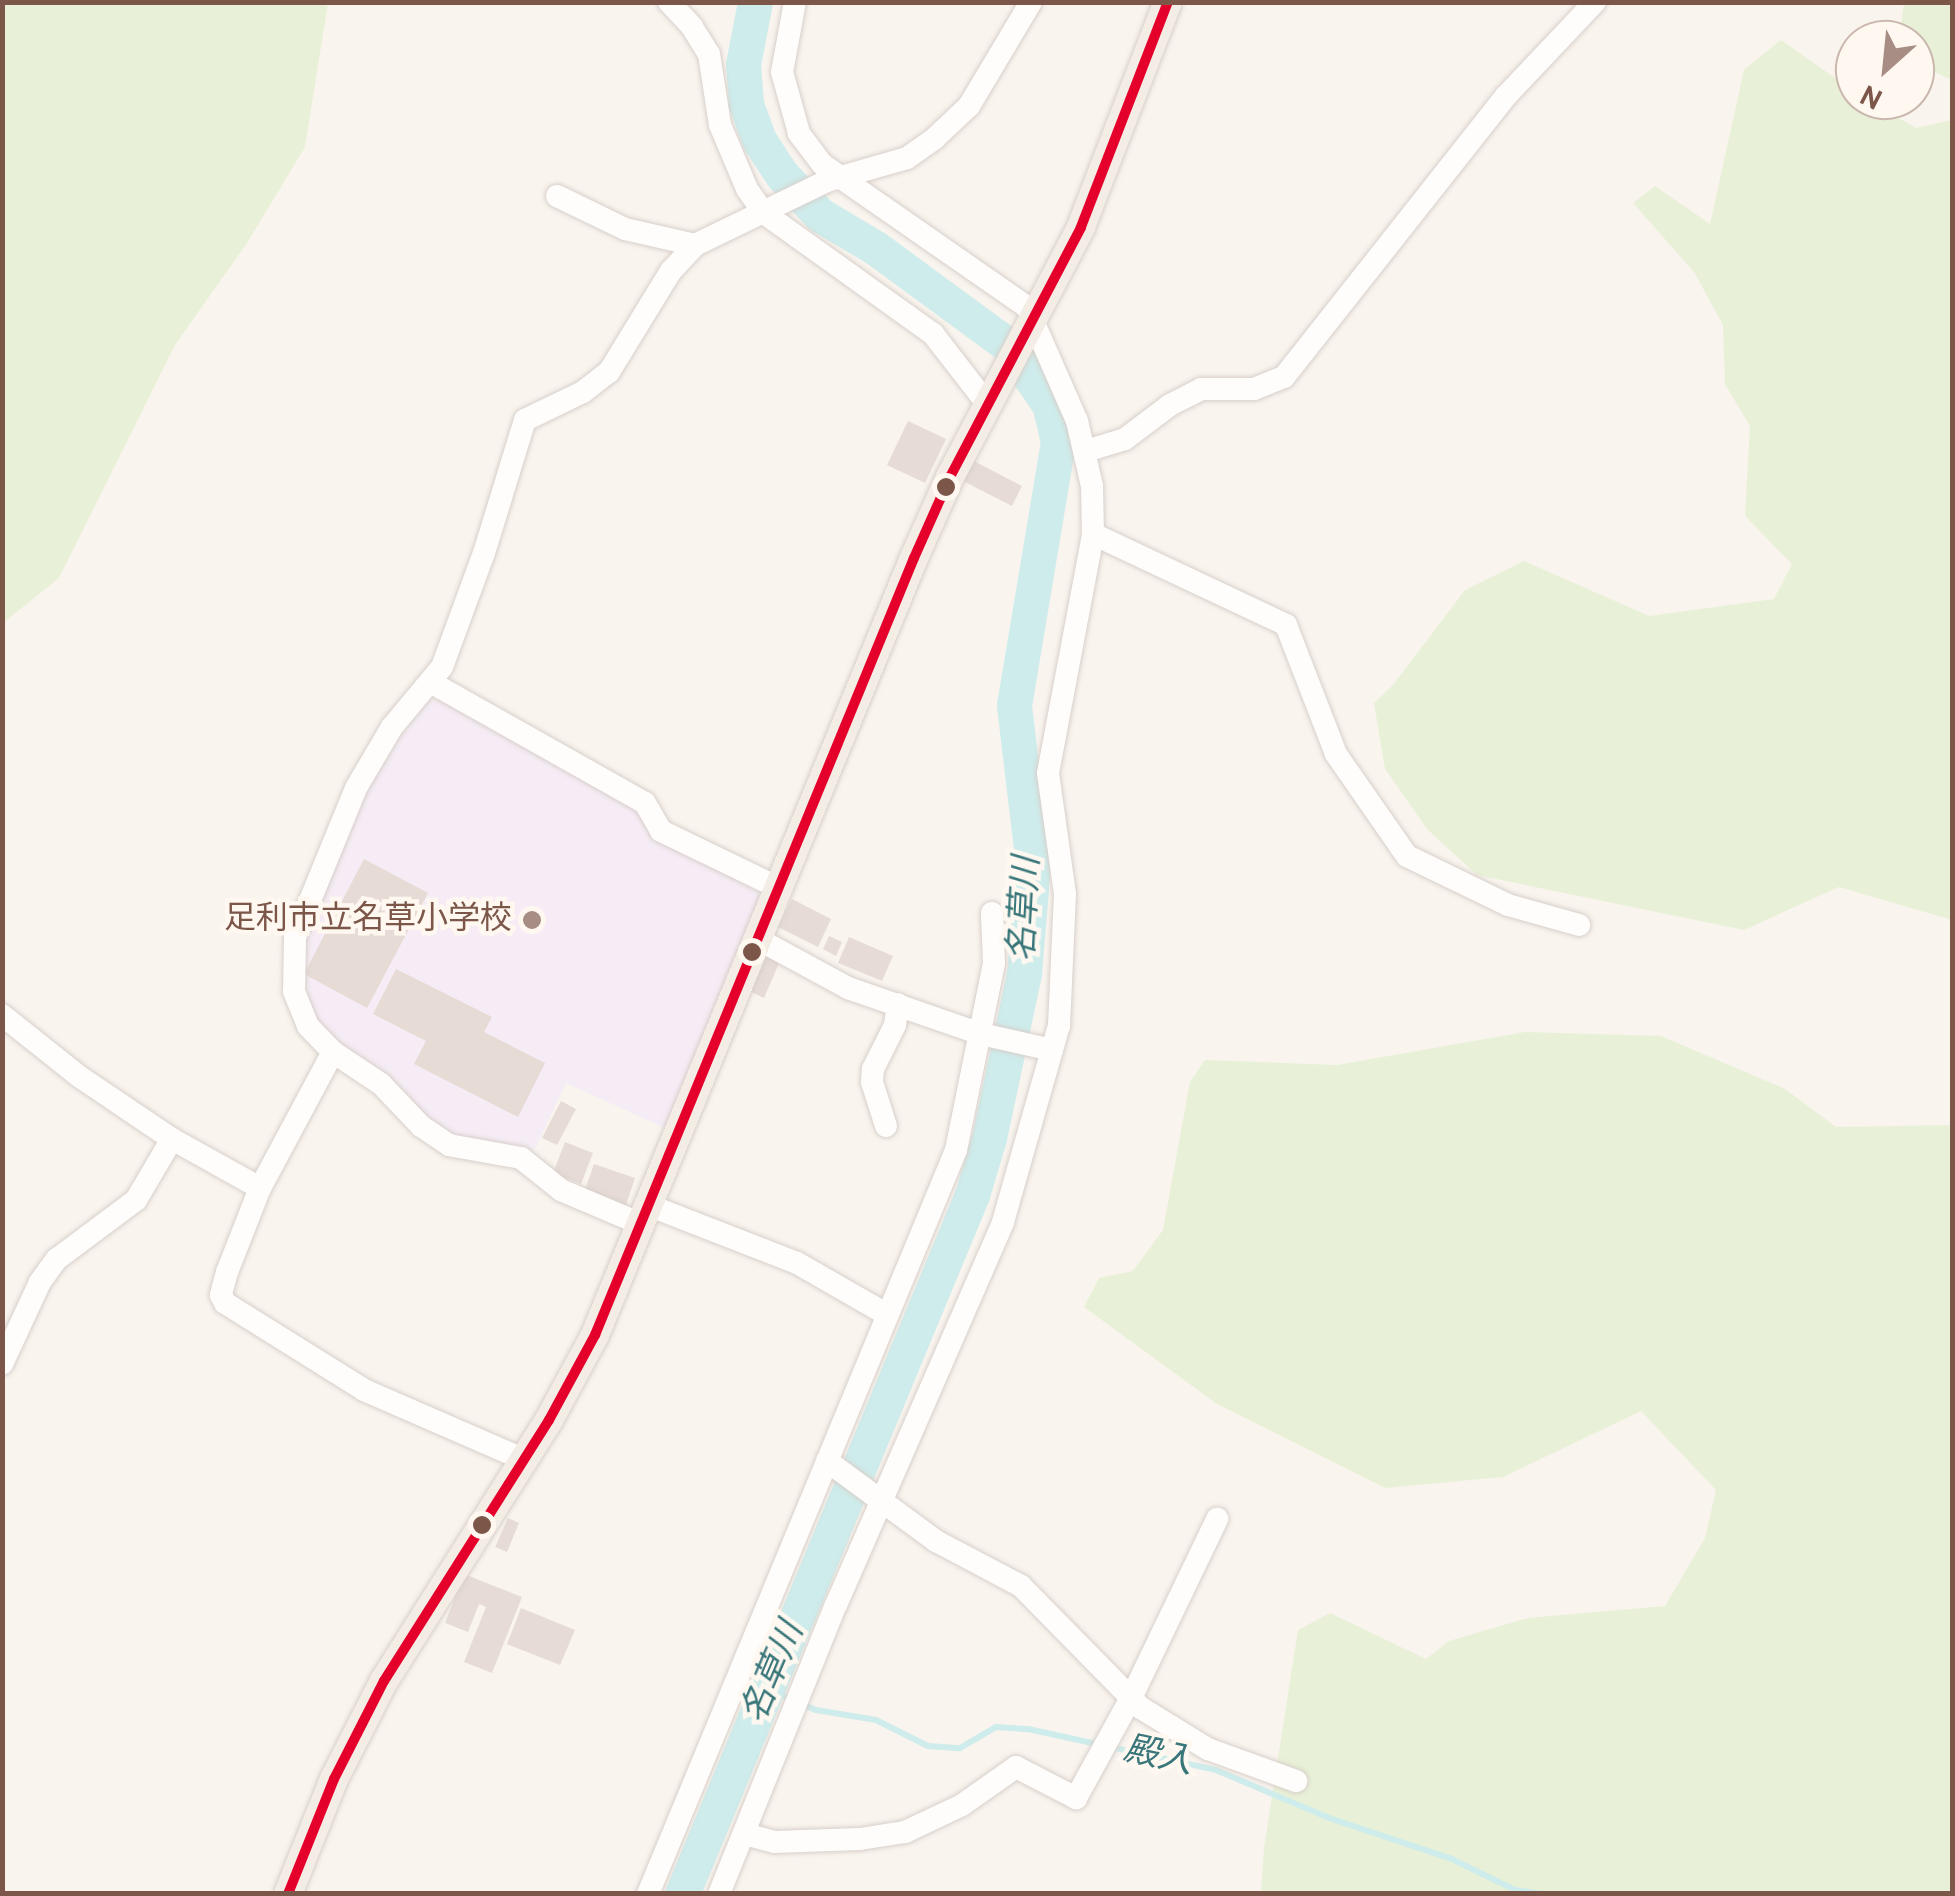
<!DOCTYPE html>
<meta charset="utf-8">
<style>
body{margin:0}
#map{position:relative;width:1955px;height:1896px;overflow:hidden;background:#f9f4ee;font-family:Overpass,"Noto Sans JP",sans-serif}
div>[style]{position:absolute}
.education>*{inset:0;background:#f5ecf5}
.green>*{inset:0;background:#e8f1d7}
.stream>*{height:6px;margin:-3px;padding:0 3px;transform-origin:3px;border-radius:3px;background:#ceeceb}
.river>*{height:35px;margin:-17.5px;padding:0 17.5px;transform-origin:17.5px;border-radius:17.5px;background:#ceeceb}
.building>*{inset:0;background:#e6dbd5}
.roads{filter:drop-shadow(0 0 2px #d8cfca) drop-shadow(0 0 2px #d8cfca)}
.minor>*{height:22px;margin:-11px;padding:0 11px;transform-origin:11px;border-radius:11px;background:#fefdfc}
.major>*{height:28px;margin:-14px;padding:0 14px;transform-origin:14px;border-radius:14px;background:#f4ede6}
.bus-1>*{height:10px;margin:-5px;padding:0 5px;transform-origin:5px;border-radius:5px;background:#e4002b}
.dots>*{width:28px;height:28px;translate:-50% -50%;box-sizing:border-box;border:5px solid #fff8f1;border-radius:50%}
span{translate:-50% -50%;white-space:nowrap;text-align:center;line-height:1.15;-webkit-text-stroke:9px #fff8f1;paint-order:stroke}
.poi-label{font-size:32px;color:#7b5649}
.right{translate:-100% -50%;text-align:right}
.water-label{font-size:35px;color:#38767a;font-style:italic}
.frame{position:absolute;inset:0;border:5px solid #7b5649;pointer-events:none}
.north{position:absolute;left:1835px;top:20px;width:100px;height:100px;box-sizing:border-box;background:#fff8f1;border:2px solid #cab7ae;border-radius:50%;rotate:207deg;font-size:28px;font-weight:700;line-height:40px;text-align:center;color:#7b5649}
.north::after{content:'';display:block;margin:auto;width:35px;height:45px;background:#a78d83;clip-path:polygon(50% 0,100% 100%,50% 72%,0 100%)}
</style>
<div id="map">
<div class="education">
<div style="clip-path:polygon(443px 699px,639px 810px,655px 838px,757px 891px,762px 899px,669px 1130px,566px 1083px,534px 1151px,453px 1139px,332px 1043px,305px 1005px,302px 941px,365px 793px,423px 702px)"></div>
</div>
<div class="green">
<div style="clip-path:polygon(3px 2px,328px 3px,305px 147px,247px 243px,175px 345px,59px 578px,3px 623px)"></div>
<div style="clip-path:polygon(1904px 3px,1952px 3px,1952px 80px,1915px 63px,1915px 40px,1899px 40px)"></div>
<div style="clip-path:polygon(1781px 40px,1855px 92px,1855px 100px,1867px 100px,1916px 128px,1952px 120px,1952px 920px,1839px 887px,1744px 930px,1477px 875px,1428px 830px,1385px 769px,1374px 703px,1393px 685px,1465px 590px,1524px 561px,1649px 616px,1774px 599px,1792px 564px,1745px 516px,1750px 426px,1725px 384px,1723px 325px,1694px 272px,1633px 203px,1655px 186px,1710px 224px,1744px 70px)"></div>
<div style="clip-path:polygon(1525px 1032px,1661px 1036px,1785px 1089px,1836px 1127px,1952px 1125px,1952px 1893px,1261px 1893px,1264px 1848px,1298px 1630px,1330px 1613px,1426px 1659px,1449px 1641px,1528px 1618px,1665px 1606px,1705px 1538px,1716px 1490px,1641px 1411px,1503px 1477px,1385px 1488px,1217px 1404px,1084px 1307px,1099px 1278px,1133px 1271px,1163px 1230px,1190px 1082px,1205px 1060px,1337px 1065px)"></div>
</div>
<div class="stream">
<div style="left:769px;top:1690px;width:51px;rotate:23.1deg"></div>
<div style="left:816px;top:1710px;width:61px;rotate:9.5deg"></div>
<div style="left:876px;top:1720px;width:58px;rotate:26.6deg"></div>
<div style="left:928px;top:1746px;width:32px;rotate:4deg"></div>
<div style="left:960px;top:1748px;width:42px;rotate:-30.3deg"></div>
<div style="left:996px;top:1727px;width:32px;rotate:4deg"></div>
<div style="left:1028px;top:1729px;width:192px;rotate:12.3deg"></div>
<div style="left:1216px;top:1770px;width:123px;rotate:23deg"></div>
<div style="left:1329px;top:1818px;width:130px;rotate:18.4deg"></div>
<div style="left:1452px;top:1859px;width:70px;rotate:26.2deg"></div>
<div style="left:1515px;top:1890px;width:27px;rotate:8deg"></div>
</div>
<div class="river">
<div style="left:682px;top:1894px;width:757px;rotate:-67.47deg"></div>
<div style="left:972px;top:1195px;width:59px;rotate:-73.4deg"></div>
<div style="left:989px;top:1138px;width:168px;rotate:-78deg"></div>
<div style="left:1024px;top:974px;width:109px;rotate:-85.3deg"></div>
<div style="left:1033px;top:865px;width:161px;rotate:-96.8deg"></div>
<div style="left:1014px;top:705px;width:267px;rotate:-80.5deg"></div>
<div style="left:1058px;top:442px;width:37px;rotate:-103deg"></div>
<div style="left:1050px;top:406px;width:73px;rotate:-124.3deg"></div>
<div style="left:1009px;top:346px;width:167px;rotate:-143.7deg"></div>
<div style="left:874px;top:247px;width:63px;rotate:-149.3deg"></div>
<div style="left:820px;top:215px;width:55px;rotate:-133.5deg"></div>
<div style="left:782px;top:175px;width:42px;rotate:-123.3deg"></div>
<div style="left:759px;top:140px;width:38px;rotate:-110deg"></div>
<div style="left:746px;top:104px;width:40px;rotate:-94.3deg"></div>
<div style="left:743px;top:64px;width:63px;rotate:-79deg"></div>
</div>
<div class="building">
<div style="clip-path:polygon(908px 421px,946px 439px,925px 483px,887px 465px)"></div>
<div style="clip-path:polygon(972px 460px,1022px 486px,1012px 506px,961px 480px)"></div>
<div style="clip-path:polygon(364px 859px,428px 893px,367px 1008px,304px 974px)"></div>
<div style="clip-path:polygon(792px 899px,831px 919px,818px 947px,778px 927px)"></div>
<div style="clip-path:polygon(829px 936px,842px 942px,836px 956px,823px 949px)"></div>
<div style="clip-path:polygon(849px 937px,893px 956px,882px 981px,838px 963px)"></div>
<div style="clip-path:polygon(763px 946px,783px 954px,764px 998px,745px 989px)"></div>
<div style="clip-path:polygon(396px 969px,492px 1017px,484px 1032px,545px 1063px,518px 1117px,414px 1064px,426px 1041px,373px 1014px)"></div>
<div style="clip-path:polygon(561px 1101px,576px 1109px,557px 1145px,542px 1138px)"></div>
<div style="clip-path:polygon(565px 1142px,593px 1153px,581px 1184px,553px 1173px)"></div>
<div style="clip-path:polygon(594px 1164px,635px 1178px,626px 1205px,585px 1190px)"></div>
<div style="clip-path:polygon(508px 1518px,519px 1523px,507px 1552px,495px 1547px)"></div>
<div style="clip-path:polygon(464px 1574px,522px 1597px,492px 1673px,464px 1662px,486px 1607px,479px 1604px,468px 1632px,445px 1623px)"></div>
<div style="clip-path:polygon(521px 1608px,575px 1630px,560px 1665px,507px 1644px)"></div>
</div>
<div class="roads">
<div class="minor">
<div style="left:669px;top:2px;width:34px;rotate:47deg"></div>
<div style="left:692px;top:27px;width:32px;rotate:58deg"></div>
<div style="left:709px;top:54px;width:72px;rotate:81.2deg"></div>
<div style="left:720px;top:125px;width:69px;rotate:67.1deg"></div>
<div style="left:747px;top:189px;width:29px;rotate:55deg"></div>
<div style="left:764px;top:213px;width:208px;rotate:35.6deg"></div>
<div style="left:933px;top:334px;width:90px;rotate:52.2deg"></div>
<div style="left:557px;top:196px;width:76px;rotate:25.9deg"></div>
<div style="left:625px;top:229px;width:72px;rotate:12.9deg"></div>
<div style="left:1086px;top:451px;width:41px;rotate:-17.1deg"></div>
<div style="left:1125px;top:439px;width:56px;rotate:-37.1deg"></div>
<div style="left:1170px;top:405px;width:35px;rotate:-27deg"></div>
<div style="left:1201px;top:389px;width:53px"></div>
<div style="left:1254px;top:389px;width:32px;rotate:-22deg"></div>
<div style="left:1284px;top:377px;width:358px;rotate:-51.7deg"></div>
<div style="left:1506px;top:96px;width:129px;rotate:-46.6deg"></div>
<div style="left:1093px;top:534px;width:213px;rotate:25.2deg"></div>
<div style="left:1286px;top:625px;width:138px;rotate:68.8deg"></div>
<div style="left:1336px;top:754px;width:124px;rotate:55.2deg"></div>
<div style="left:1407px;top:856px;width:112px;rotate:25.9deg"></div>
<div style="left:1508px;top:905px;width:74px;rotate:15.7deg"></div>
<div style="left:432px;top:683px;width:244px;rotate:29.4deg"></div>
<div style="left:645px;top:803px;width:32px;rotate:60deg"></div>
<div style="left:661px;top:831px;width:129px;rotate:25.8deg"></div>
<div style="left:756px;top:938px;width:105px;rotate:28.5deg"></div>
<div style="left:848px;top:988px;width:141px;rotate:19.1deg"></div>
<div style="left:981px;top:1034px;width:73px;rotate:12.7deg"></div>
<div style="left:2px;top:1015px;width:100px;rotate:38.5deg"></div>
<div style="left:80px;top:1077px;width:111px;rotate:34deg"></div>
<div style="left:172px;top:1139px;width:101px;rotate:29.1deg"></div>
<div style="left:333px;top:1052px;width:154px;rotate:118.2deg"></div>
<div style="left:260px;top:1188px;width:90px;rotate:111.4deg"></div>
<div style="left:227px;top:1272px;width:24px;rotate:105deg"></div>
<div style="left:221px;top:1295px;width:9px;rotate:63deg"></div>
<div style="left:225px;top:1303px;width:164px;rotate:32deg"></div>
<div style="left:364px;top:1390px;width:176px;rotate:23.5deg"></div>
<div style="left:886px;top:1126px;width:46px;rotate:-107.7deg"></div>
<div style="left:872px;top:1082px;width:13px;rotate:-86deg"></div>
<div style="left:873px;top:1069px;width:49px;rotate:-63.4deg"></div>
<div style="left:895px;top:1025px;width:21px;rotate:-82deg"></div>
<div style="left:648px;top:1205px;width:160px;rotate:21.3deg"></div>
<div style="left:797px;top:1263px;width:103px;rotate:29.8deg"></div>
<div style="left:641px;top:1224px;width:87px;rotate:-157deg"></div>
<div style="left:561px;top:1190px;width:51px;rotate:-141.3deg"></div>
<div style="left:521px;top:1158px;width:73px;rotate:-169.8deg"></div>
<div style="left:449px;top:1145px;width:34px;rotate:-146deg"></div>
<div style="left:421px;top:1126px;width:58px;rotate:-133.6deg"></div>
<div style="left:381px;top:1084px;width:58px;rotate:-146.3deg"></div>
<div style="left:333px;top:1052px;width:36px;rotate:-134deg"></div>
<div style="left:308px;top:1026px;width:38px;rotate:-112deg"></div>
<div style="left:294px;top:991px;width:54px;rotate:-88.9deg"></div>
<div style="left:295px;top:937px;width:161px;rotate:-67.7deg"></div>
<div style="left:356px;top:788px;width:71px;rotate:-59.5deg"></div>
<div style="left:392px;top:727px;width:78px;rotate:-50.2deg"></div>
<div style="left:442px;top:667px;width:121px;rotate:-69.8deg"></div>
<div style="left:484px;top:553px;width:139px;rotate:-72.9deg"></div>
<div style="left:525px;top:420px;width:64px;rotate:-25.8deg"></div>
<div style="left:583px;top:392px;width:33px;rotate:-38deg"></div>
<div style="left:609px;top:372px;width:119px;rotate:-58.5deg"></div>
<div style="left:671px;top:271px;width:35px;rotate:-47deg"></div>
<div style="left:695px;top:245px;width:147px;rotate:-25.9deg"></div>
<div style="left:827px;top:181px;width:83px;rotate:-16deg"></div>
<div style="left:907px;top:158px;width:33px;rotate:-35deg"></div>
<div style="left:934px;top:139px;width:48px;rotate:-43.3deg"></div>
<div style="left:969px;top:106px;width:121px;rotate:-59.2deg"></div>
<div style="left:2px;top:1364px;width:90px;rotate:-65.1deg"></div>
<div style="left:40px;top:1282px;width:29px;rotate:-54deg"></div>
<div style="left:57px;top:1259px;width:99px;rotate:-36.8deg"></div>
<div style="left:136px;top:1200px;width:71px;rotate:-59.5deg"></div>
<div style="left:827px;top:1461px;width:135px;rotate:36.3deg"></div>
<div style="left:936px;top:1541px;width:96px;rotate:27.9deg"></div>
<div style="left:1021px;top:1586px;width:171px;rotate:45.5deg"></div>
<div style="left:1141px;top:1708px;width:79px;rotate:31.5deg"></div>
<div style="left:1208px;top:1749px;width:94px;rotate:20deg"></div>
<div style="left:745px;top:1834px;width:31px;rotate:15deg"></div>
<div style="left:775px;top:1842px;width:85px;rotate:-2deg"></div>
<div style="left:860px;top:1839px;width:46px;rotate:-8.8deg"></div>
<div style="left:905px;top:1832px;width:63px;rotate:-25.3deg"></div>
<div style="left:962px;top:1805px;width:66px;rotate:-35.1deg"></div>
<div style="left:1016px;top:1767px;width:68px;rotate:27.3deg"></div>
<div style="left:1076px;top:1798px;width:114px;rotate:-61.2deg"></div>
<div style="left:1131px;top:1698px;width:199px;rotate:-64.3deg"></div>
<div style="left:648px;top:1894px;width:805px;rotate:-67.51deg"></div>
<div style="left:956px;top:1150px;width:191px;rotate:-78.5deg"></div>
<div style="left:994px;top:963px;width:50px;rotate:-92.3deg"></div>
<div style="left:719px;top:1894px;width:312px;rotate:-68deg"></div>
<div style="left:836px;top:1605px;width:418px;rotate:-66.4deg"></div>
<div style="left:1003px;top:1222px;width:204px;rotate:-74.1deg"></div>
<div style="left:1059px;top:1026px;width:132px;rotate:-87.4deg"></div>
<div style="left:1065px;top:894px;width:122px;rotate:-98deg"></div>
<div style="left:1048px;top:773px;width:243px;rotate:-79.3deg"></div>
<div style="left:1093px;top:534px;width:48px;rotate:-91.2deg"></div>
<div style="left:1092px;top:486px;width:67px;rotate:-103deg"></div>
<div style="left:1077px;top:421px;width:124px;rotate:-113.7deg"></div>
<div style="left:1027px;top:307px;width:228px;rotate:-145.2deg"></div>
<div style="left:840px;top:177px;width:22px;rotate:-144deg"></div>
<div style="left:822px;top:164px;width:39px;rotate:-127deg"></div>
<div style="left:799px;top:133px;width:63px;rotate:-105.6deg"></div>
<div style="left:782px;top:72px;width:71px;rotate:-79.5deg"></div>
</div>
<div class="major">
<div style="left:288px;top:1894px;width:124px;rotate:-68.2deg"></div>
<div style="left:334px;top:1779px;width:110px;rotate:-63deg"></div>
<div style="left:384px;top:1681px;width:309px;rotate:-57.7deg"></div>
<div style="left:549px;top:1420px;width:97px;rotate:-61.6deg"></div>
<div style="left:595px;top:1335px;width:840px;rotate:-67.68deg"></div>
<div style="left:914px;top:558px;width:89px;rotate:-66deg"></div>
<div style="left:950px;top:477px;width:282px;rotate:-62.3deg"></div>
<div style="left:1081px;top:227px;width:241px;rotate:-68.9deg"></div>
</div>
</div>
<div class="bus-1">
<div style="left:288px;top:1894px;width:124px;rotate:-68.2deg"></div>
<div style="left:334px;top:1779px;width:110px;rotate:-63deg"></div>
<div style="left:384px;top:1681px;width:309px;rotate:-57.7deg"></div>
<div style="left:549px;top:1420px;width:97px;rotate:-61.6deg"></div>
<div style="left:595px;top:1335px;width:840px;rotate:-67.68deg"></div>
<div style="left:914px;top:558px;width:89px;rotate:-66deg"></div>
<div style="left:950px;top:477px;width:282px;rotate:-62.3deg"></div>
<div style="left:1081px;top:227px;width:241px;rotate:-68.9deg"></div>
</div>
<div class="dots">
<div style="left:946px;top:487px;background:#7b5649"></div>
<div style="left:532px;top:920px;background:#a78d83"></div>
<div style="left:752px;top:952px;background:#7b5649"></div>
<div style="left:482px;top:1525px;background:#7b5649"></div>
</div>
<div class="poi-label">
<span class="right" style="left:512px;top:920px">足利市立名草小学校</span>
</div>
<div class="water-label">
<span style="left:1026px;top:909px;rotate:-87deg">名草川</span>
<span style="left:774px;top:1673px;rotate:-67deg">名草川</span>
<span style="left:1158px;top:1757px;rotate:12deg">殿入</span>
</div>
<div class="frame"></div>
<div class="north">N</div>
</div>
